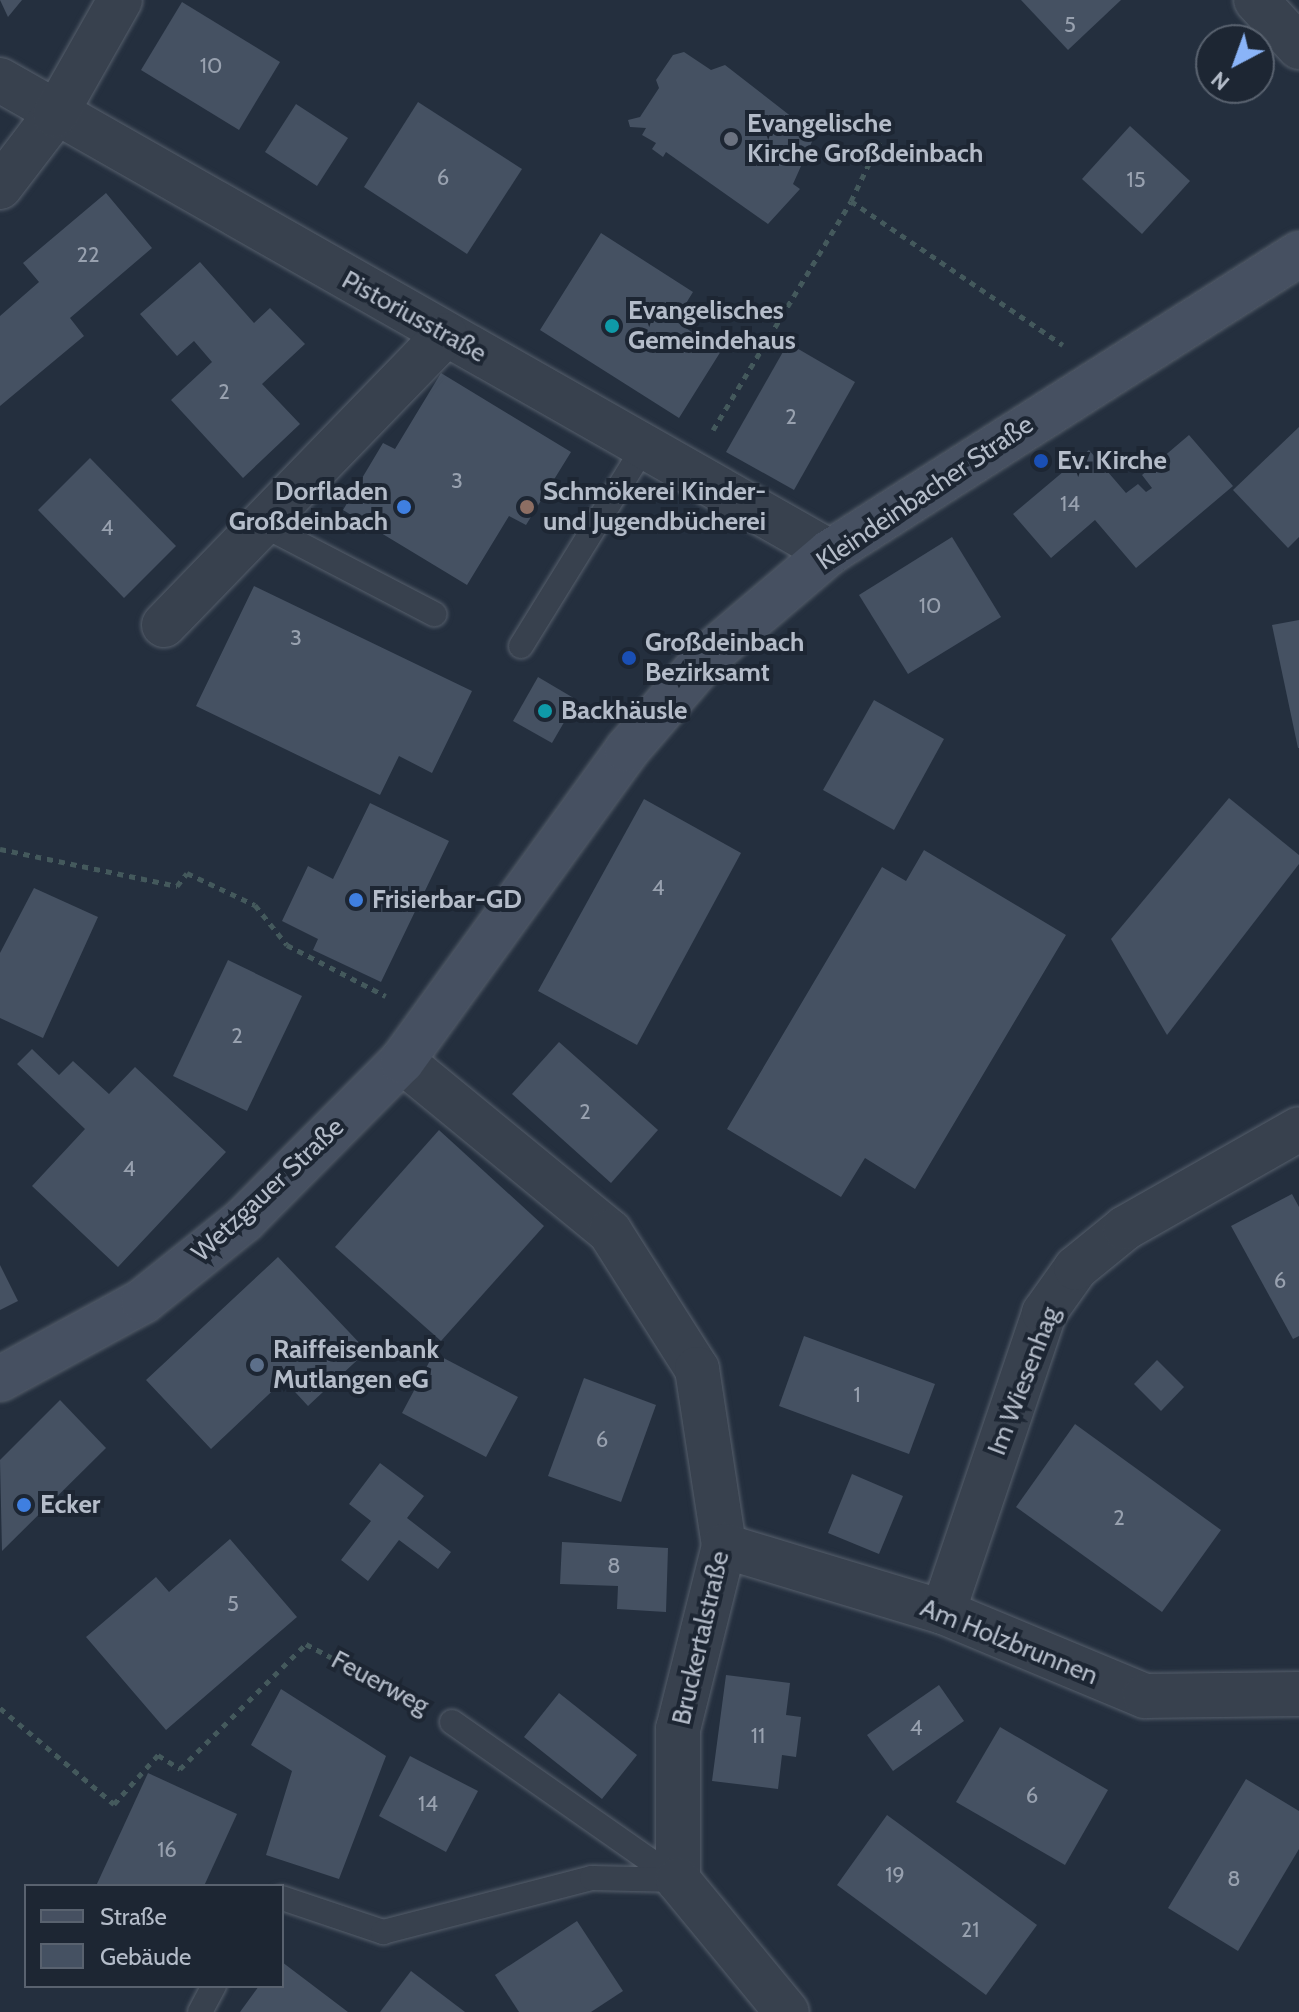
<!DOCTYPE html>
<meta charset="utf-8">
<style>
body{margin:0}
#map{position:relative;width:1299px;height:2012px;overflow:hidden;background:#242f3e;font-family:Cabin,sans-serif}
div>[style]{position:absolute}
.building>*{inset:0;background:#455162}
.path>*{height:5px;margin-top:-2.5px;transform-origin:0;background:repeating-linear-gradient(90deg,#44595c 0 6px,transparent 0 12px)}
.roads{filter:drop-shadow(0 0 2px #565f6c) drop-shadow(0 0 2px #565f6c)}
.lane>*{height:24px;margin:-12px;padding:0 12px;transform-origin:12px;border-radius:12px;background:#38414e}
.street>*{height:44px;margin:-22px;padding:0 22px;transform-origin:22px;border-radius:22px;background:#38414e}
.secondary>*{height:44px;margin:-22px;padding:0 22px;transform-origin:22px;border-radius:22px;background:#465061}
.dots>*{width:22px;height:22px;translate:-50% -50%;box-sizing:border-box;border:4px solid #1d2633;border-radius:50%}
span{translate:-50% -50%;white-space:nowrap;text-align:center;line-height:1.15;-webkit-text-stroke:8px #1d2633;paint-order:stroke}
.number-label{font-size:22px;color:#98a1af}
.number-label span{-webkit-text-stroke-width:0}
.poi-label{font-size:26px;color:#b4bcc9;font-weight:700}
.left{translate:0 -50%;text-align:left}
.right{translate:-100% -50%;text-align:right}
.street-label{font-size:26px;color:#b4bcc9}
.legend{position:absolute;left:24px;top:1884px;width:260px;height:104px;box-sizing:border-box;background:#1d2633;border:2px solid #59626f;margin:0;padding:10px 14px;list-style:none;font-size:24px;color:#b4bcc9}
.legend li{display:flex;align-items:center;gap:16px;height:40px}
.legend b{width:40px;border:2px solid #59626f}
.north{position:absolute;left:1195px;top:24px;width:80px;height:80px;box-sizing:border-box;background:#1d2633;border:2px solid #59626f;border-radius:50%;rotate:221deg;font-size:22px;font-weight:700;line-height:32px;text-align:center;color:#b4bcc9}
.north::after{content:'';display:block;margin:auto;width:28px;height:36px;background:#8ab4f8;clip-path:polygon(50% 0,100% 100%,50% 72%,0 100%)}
</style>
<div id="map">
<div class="building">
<div style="clip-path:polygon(0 0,22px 0,8px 17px)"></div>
<div style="clip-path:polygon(1021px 0,1121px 0,1068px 50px)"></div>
<div style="clip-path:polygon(182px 2px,280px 62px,239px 130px,141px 70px)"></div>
<div style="clip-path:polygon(684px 52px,711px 70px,725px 65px,815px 135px,793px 184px,800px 189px,768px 224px,666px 152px,663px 157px,652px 149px,656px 143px,642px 135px,646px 128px,630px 127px,628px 120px,640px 117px,659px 88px,656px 80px,673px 55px)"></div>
<div style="clip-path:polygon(418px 102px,522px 169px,467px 254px,364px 187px)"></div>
<div style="clip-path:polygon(296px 104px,348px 138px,317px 186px,265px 152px)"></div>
<div style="clip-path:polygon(1130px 126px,1190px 181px,1142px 234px,1082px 179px)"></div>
<div style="clip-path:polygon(106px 193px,152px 248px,70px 318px,84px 336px,0 406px,0 316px,39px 282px,23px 263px)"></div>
<div style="clip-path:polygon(601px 233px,693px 292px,675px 321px,721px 351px,679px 418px,540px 330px)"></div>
<div style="clip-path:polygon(200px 262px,254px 323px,270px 308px,305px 344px,262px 384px,300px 424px,243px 478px,171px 400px,212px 362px,194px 341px,177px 356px,140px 314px)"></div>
<div style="clip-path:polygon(788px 343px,855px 382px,794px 490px,726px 452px)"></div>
<div style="clip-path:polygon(441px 373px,571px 452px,526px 525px,509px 516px,467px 585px,343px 510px,383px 443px,395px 449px)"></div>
<div style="clip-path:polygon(1299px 427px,1299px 537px,1288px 548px,1233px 490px)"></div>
<div style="clip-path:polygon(1189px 435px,1233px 486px,1136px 568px,1095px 520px,1051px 558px,1013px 514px,1089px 450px,1126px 493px,1138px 484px,1146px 492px,1152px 488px,1142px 475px)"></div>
<div style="clip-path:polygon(90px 458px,176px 546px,124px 598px,38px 510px)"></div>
<div style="clip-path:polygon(952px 537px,1001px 617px,908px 674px,859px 595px)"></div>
<div style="clip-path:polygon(254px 586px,472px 691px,432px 773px,399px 756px,380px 795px,196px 706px)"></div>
<div style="clip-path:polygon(1299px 620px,1299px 748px,1298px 748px,1272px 625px)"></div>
<div style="clip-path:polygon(538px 677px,577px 700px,552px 743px,513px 721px)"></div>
<div style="clip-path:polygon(874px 700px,944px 739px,894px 830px,823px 790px)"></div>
<div style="clip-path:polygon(1229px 798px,1299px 855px,1299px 864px,1167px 1035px,1111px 939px)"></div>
<div style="clip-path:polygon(644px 799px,741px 853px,637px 1045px,538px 991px)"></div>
<div style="clip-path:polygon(370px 803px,449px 841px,381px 982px,313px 950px,318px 939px,282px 921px,308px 866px,333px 879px)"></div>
<div style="clip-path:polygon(924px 850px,1066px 935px,915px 1189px,865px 1158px,841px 1197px,727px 1129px,882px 867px,906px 881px)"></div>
<div style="clip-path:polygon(34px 888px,98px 917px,43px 1038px,0 1018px,0 953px)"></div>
<div style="clip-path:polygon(228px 960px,302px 996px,247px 1111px,173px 1076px)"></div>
<div style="clip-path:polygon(559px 1042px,658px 1130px,611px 1183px,512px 1094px)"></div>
<div style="clip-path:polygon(32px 1049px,59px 1075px,73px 1061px,109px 1094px,135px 1067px,226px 1152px,118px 1267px,32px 1186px,85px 1129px,17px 1064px)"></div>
<div style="clip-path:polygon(439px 1130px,544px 1226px,441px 1341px,335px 1247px)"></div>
<div style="clip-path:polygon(1292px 1194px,1299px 1207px,1299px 1336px,1293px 1339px,1231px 1226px)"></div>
<div style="clip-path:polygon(278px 1257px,367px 1351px,308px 1406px,284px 1380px,211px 1449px,146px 1380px)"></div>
<div style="clip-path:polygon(0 1265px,18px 1301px,0 1310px)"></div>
<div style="clip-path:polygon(804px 1336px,935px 1384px,909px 1454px,779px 1406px)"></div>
<div style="clip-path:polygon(434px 1353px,518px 1397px,486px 1457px,402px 1413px)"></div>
<div style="clip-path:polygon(1157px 1360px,1184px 1387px,1161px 1411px,1134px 1384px)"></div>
<div style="clip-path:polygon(584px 1378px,656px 1405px,621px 1502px,548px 1476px)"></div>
<div style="clip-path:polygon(60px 1400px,106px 1448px,2px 1551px,0 1460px)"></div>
<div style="clip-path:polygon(1075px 1424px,1221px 1530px,1162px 1612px,1016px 1507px)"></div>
<div style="clip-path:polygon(380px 1463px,424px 1496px,407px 1518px,451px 1552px,438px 1569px,399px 1540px,368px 1581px,341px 1560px,371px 1521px,349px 1504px)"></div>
<div style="clip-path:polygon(852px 1474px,903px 1496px,879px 1554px,828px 1533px)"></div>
<div style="clip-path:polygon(230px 1539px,297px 1617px,166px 1730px,86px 1637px,156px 1577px,169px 1592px)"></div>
<div style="clip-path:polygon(562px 1542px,668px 1548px,666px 1612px,617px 1609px,618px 1586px,560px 1584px)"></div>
<div style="clip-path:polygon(726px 1675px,790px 1683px,786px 1715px,801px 1717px,796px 1757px,782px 1755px,778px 1789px,712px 1781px)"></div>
<div style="clip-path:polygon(939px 1685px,964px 1721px,893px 1771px,867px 1735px)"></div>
<div style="clip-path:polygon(281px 1689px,386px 1756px,339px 1879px,266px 1855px,292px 1771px,251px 1745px)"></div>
<div style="clip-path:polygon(559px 1693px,637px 1755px,602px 1799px,524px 1737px)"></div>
<div style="clip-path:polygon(1000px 1727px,1108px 1790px,1065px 1865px,956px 1802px)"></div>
<div style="clip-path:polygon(410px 1756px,478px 1791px,446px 1852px,379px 1816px)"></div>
<div style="clip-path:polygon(148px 1773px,237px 1814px,204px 1886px,96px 1886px)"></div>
<div style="clip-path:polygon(1246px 1779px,1299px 1811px,1299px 1849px,1238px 1951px,1168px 1908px)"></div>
<div style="clip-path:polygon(887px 1815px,1037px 1925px,986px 1995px,837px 1885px)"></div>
<div style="clip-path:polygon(577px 1921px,623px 1991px,591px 2012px,519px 2012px,495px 1975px)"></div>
<div style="clip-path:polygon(282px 1962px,348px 2012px,240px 2012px,259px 1986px,282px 1986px)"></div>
<div style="clip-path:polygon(411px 1971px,465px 2012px,380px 2012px)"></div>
</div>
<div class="path">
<div style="left:851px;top:201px;width:256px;rotate:34.2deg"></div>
<div style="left:713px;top:430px;width:267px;rotate:-58.9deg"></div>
<div style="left:851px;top:201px;width:69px;rotate:-64.2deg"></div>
<div style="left:0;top:849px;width:181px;rotate:11.8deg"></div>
<div style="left:177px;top:886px;width:16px;rotate:-52deg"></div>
<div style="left:187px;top:873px;width:75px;rotate:25.2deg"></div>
<div style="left:255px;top:905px;width:51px;rotate:51.3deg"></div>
<div style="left:287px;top:945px;width:111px;rotate:27.3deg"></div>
<div style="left:0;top:1708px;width:149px;rotate:40.1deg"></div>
<div style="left:114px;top:1804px;width:66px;rotate:-48.1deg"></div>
<div style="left:158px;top:1755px;width:26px;rotate:32deg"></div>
<div style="left:180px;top:1769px;width:177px;rotate:-44.8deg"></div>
<div style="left:306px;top:1644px;width:128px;rotate:28deg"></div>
</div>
<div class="roads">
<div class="lane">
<div style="left:265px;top:526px;width:191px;rotate:27.5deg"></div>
<div style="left:521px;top:646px;width:234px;rotate:-58.3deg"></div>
<div style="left:452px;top:1722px;width:276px;rotate:35deg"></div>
<div style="left:282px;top:1898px;width:107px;rotate:18.6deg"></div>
<div style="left:383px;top:1932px;width:216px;rotate:-14.5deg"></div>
<div style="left:592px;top:1878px;width:86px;rotate:1.3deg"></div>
<div style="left:200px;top:2012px;width:30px;rotate:-62deg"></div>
</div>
<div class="street">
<div style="left:1256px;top:0;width:64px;rotate:47.5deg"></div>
<div style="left:0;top:80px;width:955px;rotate:29.63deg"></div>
<div style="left:0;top:187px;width:91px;rotate:-52.6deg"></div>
<div style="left:55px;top:115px;width:132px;rotate:-60.5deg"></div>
<div style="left:164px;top:625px;width:404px;rotate:-45.9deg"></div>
<div style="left:402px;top:1061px;width:269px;rotate:39.4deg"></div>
<div style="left:610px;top:1232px;width:162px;rotate:57.6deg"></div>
<div style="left:697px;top:1369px;width:179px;rotate:81.3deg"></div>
<div style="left:724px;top:1546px;width:189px;rotate:104.1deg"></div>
<div style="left:678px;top:1729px;width:151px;rotate:90deg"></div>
<div style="left:678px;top:1880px;width:171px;rotate:50.5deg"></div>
<div style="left:724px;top:1546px;width:229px;rotate:16.8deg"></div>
<div style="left:943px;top:1612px;width:219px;rotate:22.6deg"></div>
<div style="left:1145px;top:1696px;width:154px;rotate:-0.7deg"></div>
<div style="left:943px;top:1612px;width:316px;rotate:-71.3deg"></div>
<div style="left:1044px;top:1313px;width:55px;rotate:-54.6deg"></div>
<div style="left:1076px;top:1268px;width:63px;rotate:-39.2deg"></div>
<div style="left:1125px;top:1228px;width:200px;rotate:-29.6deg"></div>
</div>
<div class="secondary">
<div style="left:0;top:1379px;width:163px;rotate:-28.6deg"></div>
<div style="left:143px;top:1301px;width:129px;rotate:-38.7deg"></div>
<div style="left:244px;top:1220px;width:224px;rotate:-45.2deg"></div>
<div style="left:402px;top:1061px;width:384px;rotate:-54.1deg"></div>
<div style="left:627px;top:750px;width:127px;rotate:-49.2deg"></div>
<div style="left:710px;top:654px;width:157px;rotate:-40.4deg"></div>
<div style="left:830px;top:552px;width:556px;rotate:-32.43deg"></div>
</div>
</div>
<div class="dots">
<div style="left:731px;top:139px;background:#6b7280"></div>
<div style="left:612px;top:326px;background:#0f9aa8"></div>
<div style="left:1041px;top:461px;background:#1a4fb4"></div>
<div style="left:404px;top:507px;background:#3f7fe0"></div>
<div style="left:527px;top:507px;background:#8d6e63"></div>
<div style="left:629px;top:658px;background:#1a4fb4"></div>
<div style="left:545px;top:711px;background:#0f9aa8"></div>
<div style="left:356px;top:900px;background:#3f7fe0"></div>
<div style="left:257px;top:1365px;background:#5c6f8a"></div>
<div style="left:24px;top:1505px;background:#3f7fe0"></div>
</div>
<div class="number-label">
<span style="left:1070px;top:25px">5</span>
<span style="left:211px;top:66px">10</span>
<span style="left:443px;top:178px">6</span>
<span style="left:1136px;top:180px">15</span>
<span style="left:88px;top:255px">22</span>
<span style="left:224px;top:392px">2</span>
<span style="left:791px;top:417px">2</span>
<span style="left:457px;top:481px">3</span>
<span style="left:1070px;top:504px">14</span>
<span style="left:107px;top:528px">4</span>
<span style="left:930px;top:606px">10</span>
<span style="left:296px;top:638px">3</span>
<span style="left:658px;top:888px">4</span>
<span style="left:237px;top:1036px">2</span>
<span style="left:585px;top:1112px">2</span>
<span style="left:129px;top:1169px">4</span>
<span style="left:1280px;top:1281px">6</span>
<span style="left:857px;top:1395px">1</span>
<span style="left:602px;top:1440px">6</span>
<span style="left:1119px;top:1518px">2</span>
<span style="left:614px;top:1566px">8</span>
<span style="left:233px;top:1604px">5</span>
<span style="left:916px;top:1728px">4</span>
<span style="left:758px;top:1736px">11</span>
<span style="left:1032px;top:1796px">6</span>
<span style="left:428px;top:1804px">14</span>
<span style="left:167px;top:1850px">16</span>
<span style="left:895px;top:1875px">19</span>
<span style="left:1234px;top:1879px">8</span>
<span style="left:970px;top:1930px">21</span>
</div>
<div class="poi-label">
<span class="left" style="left:747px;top:139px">Evangelische<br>Kirche Großdeinbach</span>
<span class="left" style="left:628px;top:326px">Evangelisches<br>Gemeindehaus</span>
<span class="left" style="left:1057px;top:461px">Ev. Kirche</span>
<span class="right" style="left:388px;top:507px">Dorfladen<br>Großdeinbach</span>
<span class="left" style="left:543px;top:507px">Schmökerei Kinder-<br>und Jugendbücherei</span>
<span class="left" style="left:645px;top:658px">Großdeinbach<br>Bezirksamt</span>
<span class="left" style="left:561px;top:711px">Backhäusle</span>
<span class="left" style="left:372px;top:900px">Frisierbar-GD</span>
<span class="left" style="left:273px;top:1365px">Raiffeisenbank<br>Mutlangen eG</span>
<span class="left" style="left:40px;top:1505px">Ecker</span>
</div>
<div class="street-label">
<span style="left:414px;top:317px;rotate:29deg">Pistoriusstraße</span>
<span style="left:925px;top:493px;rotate:-34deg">Kleindeinbacher Straße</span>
<span style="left:268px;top:1190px;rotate:-43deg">Wetzgauer Straße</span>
<span style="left:1024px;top:1381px;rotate:-69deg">Im Wiesenhag</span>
<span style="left:701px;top:1638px;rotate:-77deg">Bruckertalstraße</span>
<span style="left:1009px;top:1642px;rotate:22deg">Am Holzbrunnen</span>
<span style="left:380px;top:1683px;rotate:28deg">Feuerweg</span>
</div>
<ul class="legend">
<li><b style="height:10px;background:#465061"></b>Straße</li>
<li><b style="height:22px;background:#455162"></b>Gebäude</li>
</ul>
<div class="north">N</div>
</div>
